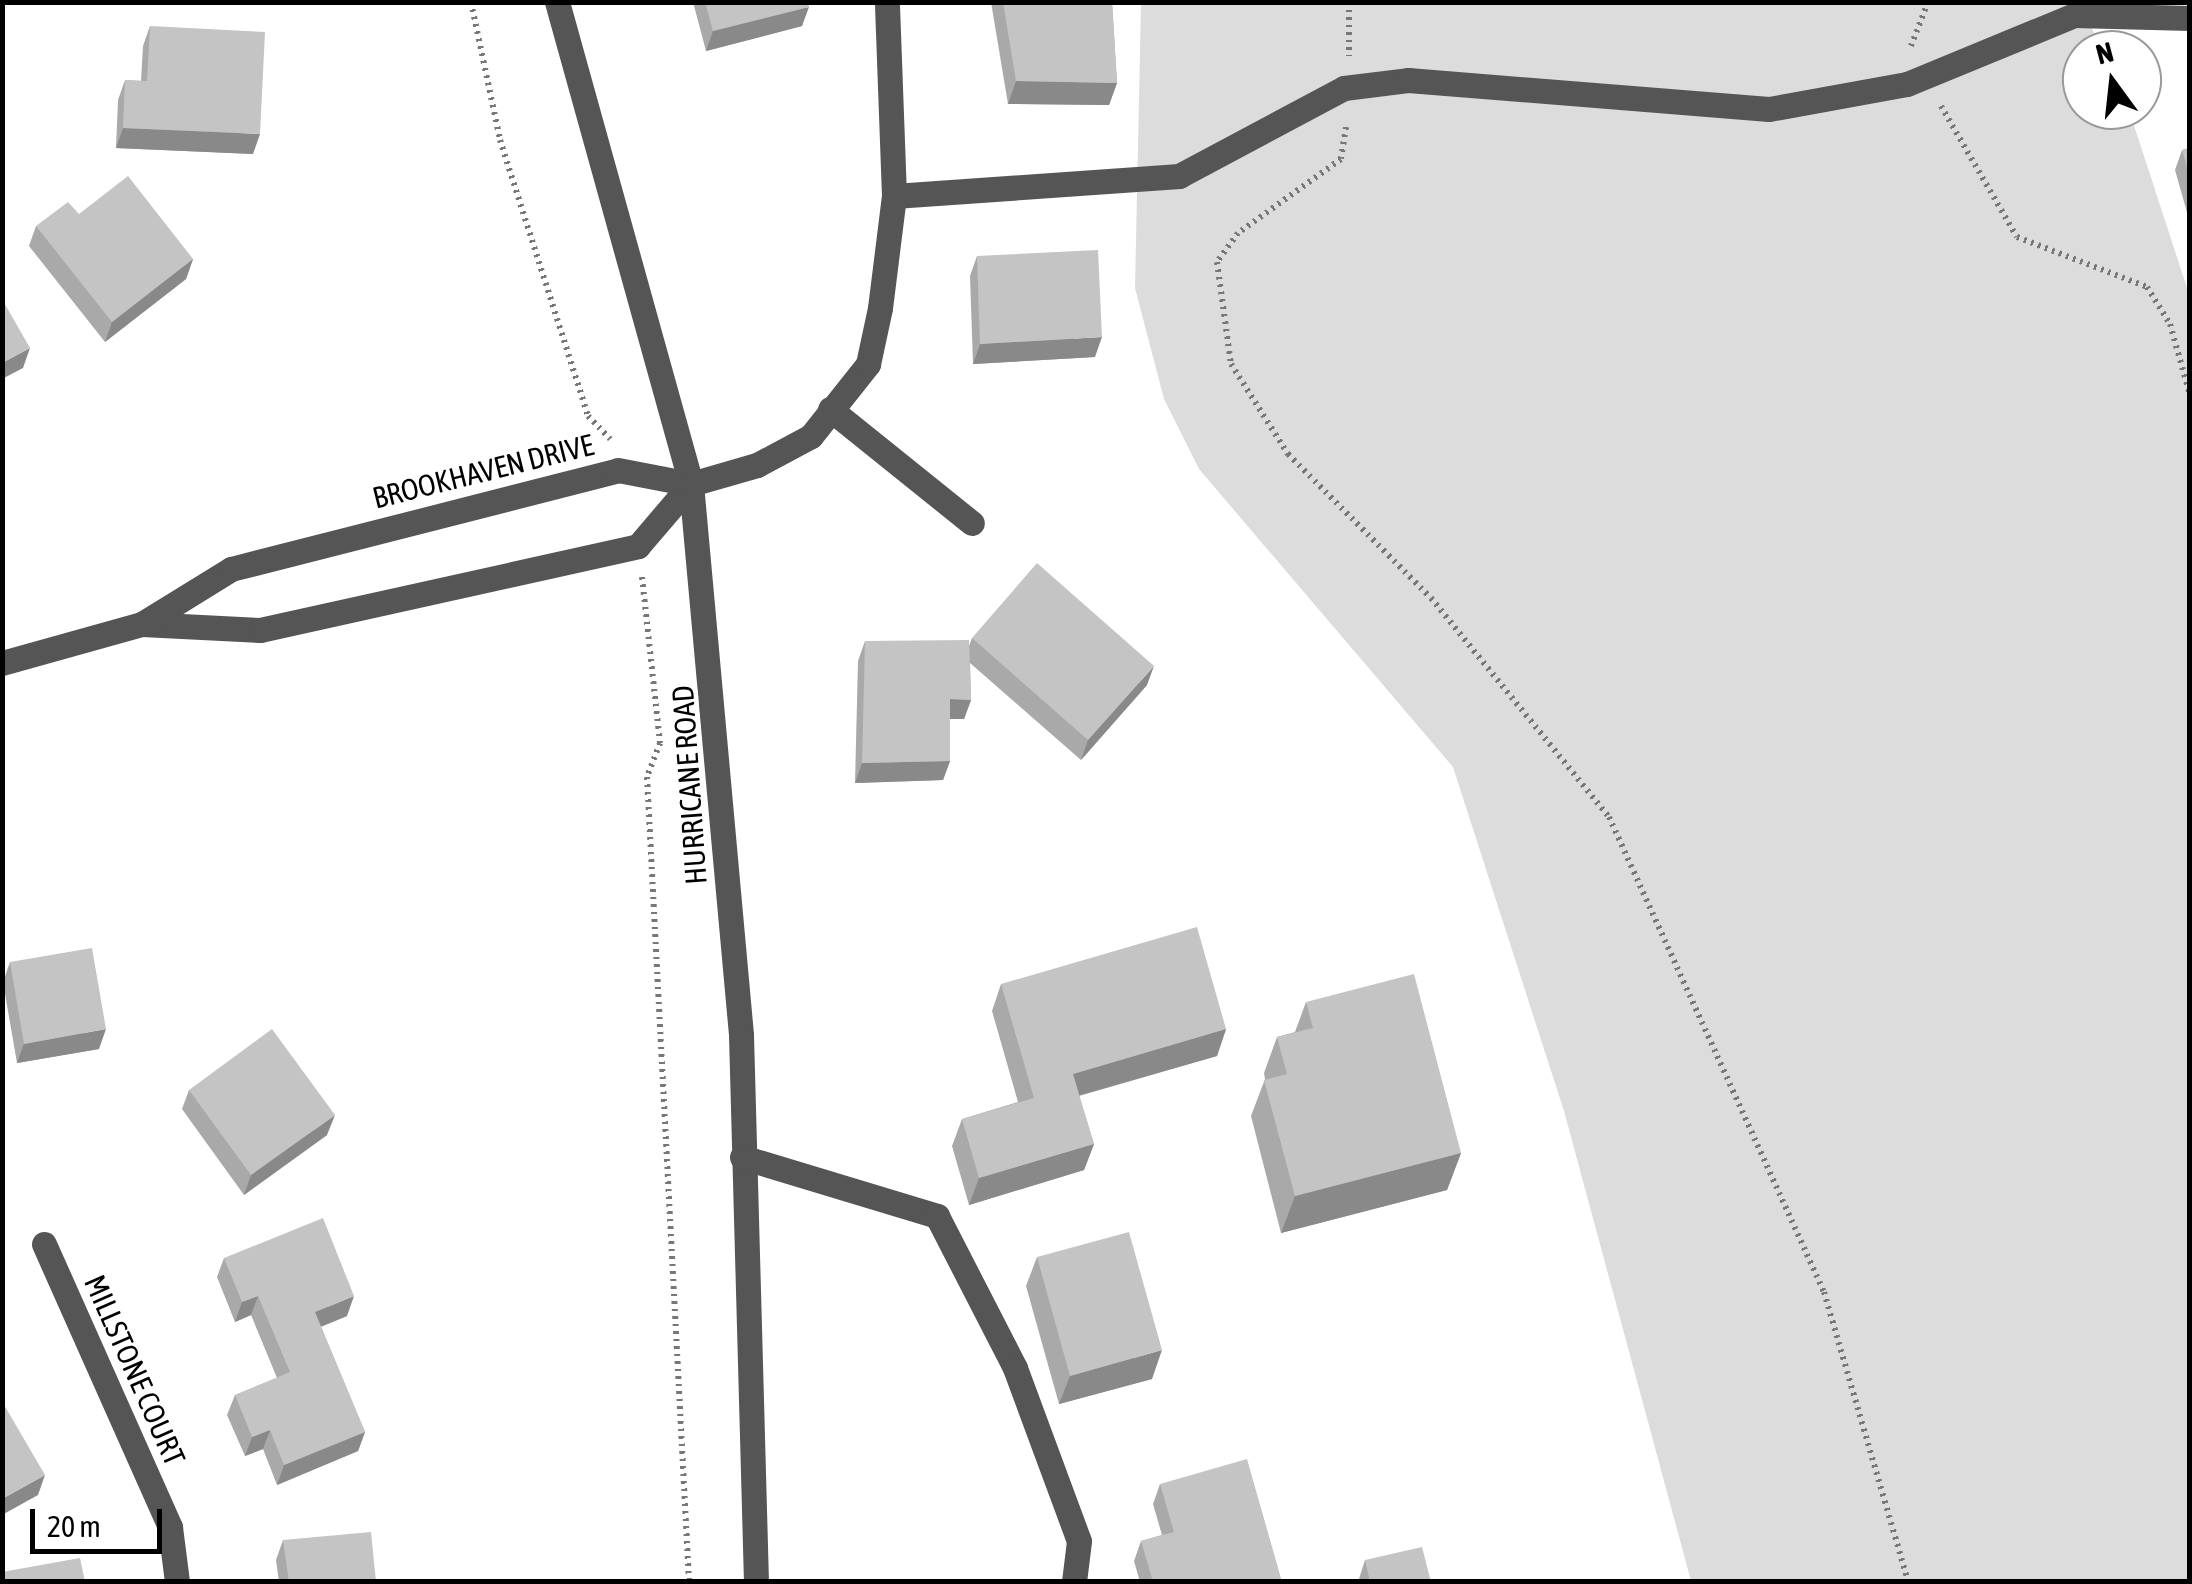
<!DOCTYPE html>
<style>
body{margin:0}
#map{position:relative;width:2192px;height:1584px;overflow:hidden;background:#fff;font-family:"Asap Condensed",sans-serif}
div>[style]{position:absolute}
.green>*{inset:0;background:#dcdcdc}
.path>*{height:6px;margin-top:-3px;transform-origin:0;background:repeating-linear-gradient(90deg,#777 0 2.5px,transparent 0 7.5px)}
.minor>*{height:25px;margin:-12.5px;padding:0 12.5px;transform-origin:12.5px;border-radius:12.5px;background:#555}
.wall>*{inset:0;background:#a9a9a9}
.shaded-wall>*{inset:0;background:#898989}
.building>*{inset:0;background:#c4c4c4}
span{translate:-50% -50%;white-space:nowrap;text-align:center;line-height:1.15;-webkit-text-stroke:9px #fff;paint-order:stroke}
.street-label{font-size:30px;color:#000}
.frame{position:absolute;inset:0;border:5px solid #000;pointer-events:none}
.north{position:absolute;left:2062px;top:30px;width:100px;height:100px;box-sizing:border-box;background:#fff;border:2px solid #999;border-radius:50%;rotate:345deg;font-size:28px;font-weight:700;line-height:40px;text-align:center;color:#000}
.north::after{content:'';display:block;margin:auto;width:35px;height:45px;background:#000;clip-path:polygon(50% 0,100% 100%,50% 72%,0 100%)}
.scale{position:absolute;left:30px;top:1509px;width:132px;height:45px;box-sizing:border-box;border:5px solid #000;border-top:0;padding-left:12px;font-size:30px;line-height:35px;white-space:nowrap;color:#000;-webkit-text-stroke:8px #fff;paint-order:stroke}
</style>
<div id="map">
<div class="green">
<div style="clip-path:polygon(1141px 3px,2080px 3px,2102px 50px,2082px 50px,2082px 110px,2129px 110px,2189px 294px,2189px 1581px,1691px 1581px,1564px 1111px,1453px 767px,1199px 469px,1164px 399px,1135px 288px)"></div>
</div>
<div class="path">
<div style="left:471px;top:2px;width:141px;rotate:78.1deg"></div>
<div style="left:500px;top:140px;width:290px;rotate:72.3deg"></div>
<div style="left:588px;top:416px;width:32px;rotate:46deg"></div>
<div style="left:1349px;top:2px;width:54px;rotate:90deg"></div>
<div style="left:1911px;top:46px;width:47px;rotate:-68.9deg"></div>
<div style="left:1941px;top:106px;width:151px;rotate:59.9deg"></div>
<div style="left:2017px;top:237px;width:139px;rotate:21deg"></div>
<div style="left:2147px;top:287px;width:44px;rotate:58.1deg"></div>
<div style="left:2170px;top:324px;width:74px;rotate:74.3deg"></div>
<div style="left:1346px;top:127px;width:32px;rotate:99deg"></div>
<div style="left:1341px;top:159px;width:127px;rotate:144.3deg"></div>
<div style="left:1238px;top:233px;width:36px;rotate:126deg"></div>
<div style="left:1217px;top:262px;width:103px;rotate:82.2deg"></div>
<div style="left:1231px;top:364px;width:107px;rotate:57.7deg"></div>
<div style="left:1288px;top:454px;width:203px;rotate:45.2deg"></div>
<div style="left:1431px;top:598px;width:282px;rotate:50.9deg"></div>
<div style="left:1609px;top:817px;width:521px;rotate:65.65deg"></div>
<div style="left:1824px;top:1292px;width:302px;rotate:73.8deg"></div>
<div style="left:642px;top:577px;width:167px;rotate:83.8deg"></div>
<div style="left:660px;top:743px;width:36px;rotate:111deg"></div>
<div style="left:647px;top:777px;width:806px;rotate:87.01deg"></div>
</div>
<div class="minor">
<div style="left:557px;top:2px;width:500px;rotate:74.46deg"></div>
<div style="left:691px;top:484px;width:553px;rotate:84.81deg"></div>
<div style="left:741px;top:1035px;width:547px;rotate:88.43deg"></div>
<div style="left:894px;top:196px;width:286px;rotate:-4deg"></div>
<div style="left:1179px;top:176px;width:187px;rotate:-28.1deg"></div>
<div style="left:1344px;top:88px;width:64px;rotate:-7.1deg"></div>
<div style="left:1408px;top:80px;width:362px;rotate:4.6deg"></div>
<div style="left:1769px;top:109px;width:140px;rotate:-10.3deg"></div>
<div style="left:1907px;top:84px;width:181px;rotate:-22.4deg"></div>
<div style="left:2074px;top:15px;width:116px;rotate:1.5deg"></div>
<div style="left:830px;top:409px;width:182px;rotate:38.8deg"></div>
<div style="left:142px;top:624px;width:118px;rotate:2.9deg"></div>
<div style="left:260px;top:630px;width:387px;rotate:-12.5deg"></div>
<div style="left:638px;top:546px;width:82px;rotate:-49.5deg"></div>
<div style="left:2px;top:663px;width:145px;rotate:-15.6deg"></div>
<div style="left:142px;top:624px;width:105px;rotate:-31.7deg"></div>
<div style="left:231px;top:569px;width:399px;rotate:-14.3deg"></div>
<div style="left:618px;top:470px;width:74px;rotate:10.9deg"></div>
<div style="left:691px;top:484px;width:69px;rotate:-16.1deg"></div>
<div style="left:757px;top:465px;width:61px;rotate:-28.2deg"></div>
<div style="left:811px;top:436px;width:92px;rotate:-51.6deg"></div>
<div style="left:868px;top:364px;width:57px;rotate:-77.9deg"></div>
<div style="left:880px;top:308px;width:113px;rotate:-82.9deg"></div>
<div style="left:894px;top:196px;width:194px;rotate:-92.1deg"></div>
<div style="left:742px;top:1157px;width:204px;rotate:16.8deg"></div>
<div style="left:937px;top:1216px;width:171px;rotate:62.8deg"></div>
<div style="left:1015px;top:1368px;width:184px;rotate:69.7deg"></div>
<div style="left:1079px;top:1541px;width:41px;rotate:97deg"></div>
<div style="left:44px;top:1244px;width:310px;rotate:66deg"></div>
<div style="left:170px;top:1527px;width:55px;rotate:82.7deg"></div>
</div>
<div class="wall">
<div style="clip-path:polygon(693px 2px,808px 2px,802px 26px,706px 51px)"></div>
<div style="clip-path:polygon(991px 2px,1112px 2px,1117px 83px,1109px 105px,1008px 104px)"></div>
<div style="clip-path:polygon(150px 26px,253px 154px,116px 148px,118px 100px,125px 80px,141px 81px,143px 46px)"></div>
<div style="clip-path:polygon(2190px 148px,2190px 223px,2175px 170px,2182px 150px)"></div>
<div style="clip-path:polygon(36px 226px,193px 259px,186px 279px,105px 342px,29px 246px)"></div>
<div style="clip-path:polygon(977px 256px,1095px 357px,973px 364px,970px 276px)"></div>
<div style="clip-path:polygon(972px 638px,1147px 685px,1081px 760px,970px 663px,971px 700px,964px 719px,950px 719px,950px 761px,943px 780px,855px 783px,858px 661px,865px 641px,969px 646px)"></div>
<div style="clip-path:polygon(10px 962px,99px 1049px,17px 1063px,3px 982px)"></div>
<div style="clip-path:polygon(1001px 984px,1226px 1029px,1217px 1056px,1079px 1096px,1094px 1144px,1084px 1170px,969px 1205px,952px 1146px,962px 1119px,1018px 1102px,992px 1011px)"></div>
<div style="clip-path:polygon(1306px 1002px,1461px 1153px,1447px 1190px,1281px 1233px,1251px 1116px,1265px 1079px,1264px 1073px,1277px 1037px,1295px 1032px)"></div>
<div style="clip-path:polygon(189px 1090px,327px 1135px,244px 1195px,182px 1109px)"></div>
<div style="clip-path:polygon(1037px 1257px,1152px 1379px,1059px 1404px,1026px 1286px)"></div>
<div style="clip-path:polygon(224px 1258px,347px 1316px,321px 1327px,365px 1432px,358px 1451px,277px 1485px,263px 1449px,245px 1456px,227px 1415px,235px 1395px,277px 1378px,251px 1315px,235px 1322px,217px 1277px)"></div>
<div style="clip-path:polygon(1160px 1484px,1282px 1582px,1140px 1582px,1134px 1561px,1141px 1541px,1162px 1535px,1153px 1504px)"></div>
<div style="clip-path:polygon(283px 1540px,376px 1582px,279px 1582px,276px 1560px)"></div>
<div style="clip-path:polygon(1365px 1560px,1431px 1582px,1358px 1582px)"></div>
</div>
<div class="shaded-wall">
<div style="clip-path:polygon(809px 7px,802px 26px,706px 51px,713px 31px)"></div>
<div style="clip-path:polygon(1016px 81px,1117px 83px,1109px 105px,1008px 104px)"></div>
<div style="clip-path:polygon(123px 128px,260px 134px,253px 154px,116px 148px)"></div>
<div style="clip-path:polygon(193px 259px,186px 279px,105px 342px,112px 322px)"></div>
<div style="clip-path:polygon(1102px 337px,1095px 357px,973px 364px,980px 344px)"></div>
<div style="clip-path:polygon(30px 348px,23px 368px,2px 379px,2px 363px)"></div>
<div style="clip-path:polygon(1154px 666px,1147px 685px,1081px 760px,1088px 740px)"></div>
<div style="clip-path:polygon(950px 699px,971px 700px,964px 719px,943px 719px)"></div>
<div style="clip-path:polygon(950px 761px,943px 780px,855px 783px,862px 763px)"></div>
<div style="clip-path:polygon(106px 1029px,99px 1049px,17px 1063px,24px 1044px)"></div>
<div style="clip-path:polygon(1226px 1029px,1217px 1056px,1063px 1100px,1073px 1074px)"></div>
<div style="clip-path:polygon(335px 1115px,327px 1135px,244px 1195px,251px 1175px)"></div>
<div style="clip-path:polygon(1094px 1144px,1084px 1170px,969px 1205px,979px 1178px)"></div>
<div style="clip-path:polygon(1461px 1153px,1447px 1190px,1281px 1233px,1295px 1196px)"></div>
<div style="clip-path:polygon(258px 1296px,251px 1315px,235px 1322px,242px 1302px)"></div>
<div style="clip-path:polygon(354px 1296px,347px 1316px,307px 1332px,315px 1312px)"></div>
<div style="clip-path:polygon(1162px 1350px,1152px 1379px,1059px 1404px,1070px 1376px)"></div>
<div style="clip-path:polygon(270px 1430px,263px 1449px,245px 1456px,252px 1437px)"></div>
<div style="clip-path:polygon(365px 1432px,358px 1451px,277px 1485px,284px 1465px)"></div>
<div style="clip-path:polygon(45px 1475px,38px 1495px,2px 1515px,2px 1499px)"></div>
</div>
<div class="building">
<div style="clip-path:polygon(705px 2px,808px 2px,809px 7px,713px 31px)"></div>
<div style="clip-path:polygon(1003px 2px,1112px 2px,1117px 83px,1016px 81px)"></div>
<div style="clip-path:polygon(150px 26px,265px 32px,260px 134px,123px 128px,125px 80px,147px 81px)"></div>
<div style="clip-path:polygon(2190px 148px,2190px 177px,2182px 150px)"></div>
<div style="clip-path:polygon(128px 176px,193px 259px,112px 322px,36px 226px,68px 202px,79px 214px)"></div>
<div style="clip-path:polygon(1098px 250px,1102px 337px,980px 344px,977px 256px)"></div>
<div style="clip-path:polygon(2px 299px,30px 348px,2px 363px)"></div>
<div style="clip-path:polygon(1037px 563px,1154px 666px,1088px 740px,972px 638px)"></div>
<div style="clip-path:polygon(969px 640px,971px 700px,950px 699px,950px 761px,862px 763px,865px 641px)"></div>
<div style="clip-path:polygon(1197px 927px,1226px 1029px,1073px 1074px,1094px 1144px,979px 1178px,962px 1119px,1034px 1098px,1001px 984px)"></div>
<div style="clip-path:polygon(92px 948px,106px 1029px,24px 1044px,10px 962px)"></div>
<div style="clip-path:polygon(1414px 974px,1461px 1153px,1295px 1196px,1264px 1080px,1287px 1074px,1277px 1037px,1313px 1028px,1306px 1002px)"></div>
<div style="clip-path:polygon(272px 1029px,335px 1115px,251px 1175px,189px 1090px)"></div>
<div style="clip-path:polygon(323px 1218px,354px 1296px,315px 1312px,365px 1432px,284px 1465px,270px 1430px,252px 1437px,235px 1395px,290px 1372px,258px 1296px,242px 1302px,224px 1258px)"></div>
<div style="clip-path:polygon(1129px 1232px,1162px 1350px,1070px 1376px,1037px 1257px)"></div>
<div style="clip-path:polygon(3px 1403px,45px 1475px,2px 1499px,2px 1403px)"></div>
<div style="clip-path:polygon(1247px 1459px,1282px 1582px,1153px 1582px,1141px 1541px,1174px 1532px,1160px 1484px)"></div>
<div style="clip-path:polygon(371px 1532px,376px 1582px,289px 1582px,283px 1540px)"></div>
<div style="clip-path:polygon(1422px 1547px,1431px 1582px,1370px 1582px,1365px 1560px)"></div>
<div style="clip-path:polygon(80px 1558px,85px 1582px,2px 1582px,2px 1572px)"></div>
</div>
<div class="street-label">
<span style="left:483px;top:471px;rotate:-14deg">BROOKHAVEN DRIVE</span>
<span style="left:689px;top:785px;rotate:-94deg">HURRICANE ROAD</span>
<span style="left:135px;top:1370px;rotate:66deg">MILLSTONE COURT</span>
</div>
<div class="frame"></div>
<div class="north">N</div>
<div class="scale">20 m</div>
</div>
